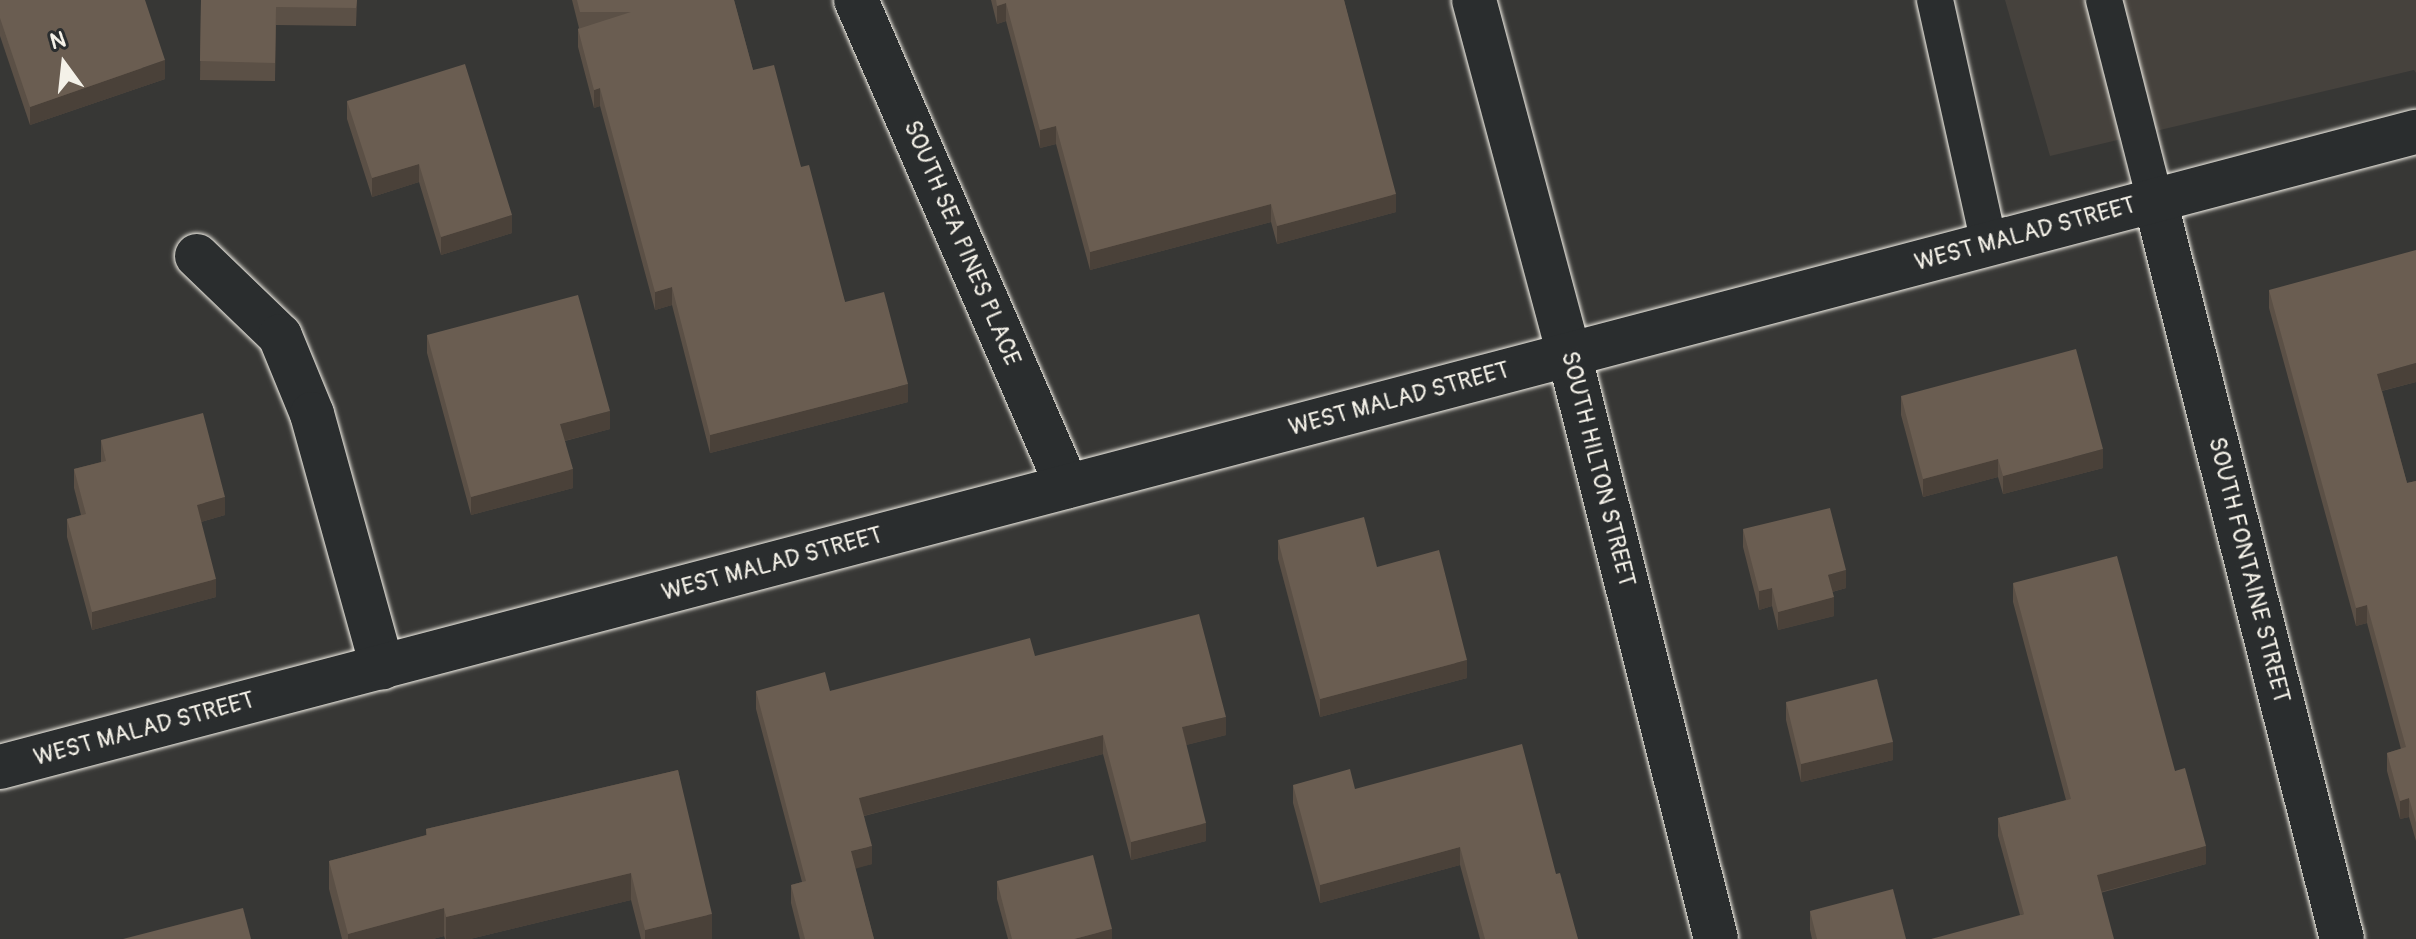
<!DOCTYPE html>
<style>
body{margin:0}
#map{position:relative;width:2416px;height:939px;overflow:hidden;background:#373735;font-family:Pangolin,sans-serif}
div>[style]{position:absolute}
.built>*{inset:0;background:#46423d}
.roads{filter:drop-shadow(0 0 2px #f4f1e8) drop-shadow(0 0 2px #f4f1e8)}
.service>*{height:36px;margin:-18px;padding:0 18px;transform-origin:18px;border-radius:18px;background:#2a2d2e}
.minor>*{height:44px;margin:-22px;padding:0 22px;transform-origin:22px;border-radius:22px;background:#2a2d2e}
.wall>*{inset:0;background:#5b5046}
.shaded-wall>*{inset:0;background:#4a4139}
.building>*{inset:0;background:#6a5d51}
span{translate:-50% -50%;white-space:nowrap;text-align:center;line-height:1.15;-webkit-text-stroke:7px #2a2d2e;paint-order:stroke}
.street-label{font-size:24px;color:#f4f1e8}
.north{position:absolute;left:24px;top:24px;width:80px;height:80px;-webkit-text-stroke:6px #2a2d2e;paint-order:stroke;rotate:345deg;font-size:22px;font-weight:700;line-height:32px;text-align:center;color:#f4f1e8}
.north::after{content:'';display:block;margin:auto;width:28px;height:36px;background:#f4f1e8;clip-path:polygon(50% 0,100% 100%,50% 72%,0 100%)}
</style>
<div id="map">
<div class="built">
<div style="clip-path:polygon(2005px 0,2416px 0,2416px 73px,2414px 70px,2050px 156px)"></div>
</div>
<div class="roads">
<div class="service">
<div style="left:1935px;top:0;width:249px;rotate:77.5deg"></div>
<div style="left:2104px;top:0;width:206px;rotate:75.7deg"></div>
</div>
<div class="minor">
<div style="left:856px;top:0;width:530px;rotate:66.53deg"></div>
<div style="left:1474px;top:0;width:367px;rotate:75deg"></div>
<div style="left:1569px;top:354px;width:603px;rotate:75.89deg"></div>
<div style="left:2155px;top:200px;width:762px;rotate:75.8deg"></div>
<div style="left:197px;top:256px;width:115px;rotate:43.9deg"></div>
<div style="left:280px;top:336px;width:84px;rotate:67.7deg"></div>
<div style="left:312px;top:414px;width:263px;rotate:74.5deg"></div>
<div style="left:0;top:767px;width:2498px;rotate:-14.73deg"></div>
</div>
</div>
<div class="wall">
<div style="clip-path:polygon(0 0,165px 79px,30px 125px,0 36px)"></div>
<div style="clip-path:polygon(201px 0,357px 0,356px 26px,276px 25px,275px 81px,200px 80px)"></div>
<div style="clip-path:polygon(572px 0,734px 0,753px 70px,801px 167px,845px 302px,908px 402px,710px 453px,672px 305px,655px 310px,600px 106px,594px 108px,578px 47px,578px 29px,579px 28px)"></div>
<div style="clip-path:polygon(991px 0,1344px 0,1396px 212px,1277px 244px,1271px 222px,1090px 270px,1056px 144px,1040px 148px,1006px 21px,997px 24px)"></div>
<div style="clip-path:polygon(347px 101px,512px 233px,441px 255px,419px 182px,372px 197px,347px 119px)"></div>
<div style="clip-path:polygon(2269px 290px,2416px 382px,2382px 391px,2407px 483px,2416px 481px,2416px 841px,2409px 817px,2400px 819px,2387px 771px,2387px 753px,2401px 749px,2367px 623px,2356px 626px,2269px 308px)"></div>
<div style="clip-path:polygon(427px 335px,610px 429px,565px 441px,573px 488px,471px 515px,427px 353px)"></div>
<div style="clip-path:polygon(1901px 396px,2103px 468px,2003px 494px,1998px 477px,1923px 497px,1901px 415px)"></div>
<div style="clip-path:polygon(101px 440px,225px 515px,201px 522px,216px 597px,92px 630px,67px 537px,67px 519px,81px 515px,74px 488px,74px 469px,101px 462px)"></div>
<div style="clip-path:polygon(1743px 529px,1846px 588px,1832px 592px,1834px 616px,1778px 630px,1772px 606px,1759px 610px,1743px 547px)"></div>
<div style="clip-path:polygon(1278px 540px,1377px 567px,1467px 678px,1320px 717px,1278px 559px)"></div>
<div style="clip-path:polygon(2013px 583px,2175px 771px,2206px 864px,2020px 915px,1998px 836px,1998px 818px,2066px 800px,2013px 602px)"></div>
<div style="clip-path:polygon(1035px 656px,1226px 735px,1186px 745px,1206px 841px,1131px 860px,1103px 754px,864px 816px,872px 864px,855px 868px,874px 939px,800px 939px,791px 903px,791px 885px,802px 882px,756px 709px,756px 691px,830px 691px)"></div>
<div style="clip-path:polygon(1786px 702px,1893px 760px,1801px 782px,1786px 720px)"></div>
<div style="clip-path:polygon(678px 770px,712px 939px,641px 939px,631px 900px,470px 939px,445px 939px,444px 936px,433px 939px,342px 939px,329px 889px,329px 861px,426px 835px,426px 829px)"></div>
<div style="clip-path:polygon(1293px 785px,1355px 789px,1556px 874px,1578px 939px,1480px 939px,1460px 865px,1320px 903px,1293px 803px)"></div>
<div style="clip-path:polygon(997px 881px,1112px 939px,1008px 939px,997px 899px)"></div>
<div style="clip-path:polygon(1810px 911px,1906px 939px,1812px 939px,1810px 930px)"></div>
</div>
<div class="shaded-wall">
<div style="clip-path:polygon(1006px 3px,1006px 21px,997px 24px,997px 6px)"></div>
<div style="clip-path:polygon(165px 60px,165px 79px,30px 125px,30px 107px)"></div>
<div style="clip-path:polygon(600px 88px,600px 106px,594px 108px,594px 90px)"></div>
<div style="clip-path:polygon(1056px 126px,1056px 144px,1040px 148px,1040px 130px)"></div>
<div style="clip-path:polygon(419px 164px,419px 182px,372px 197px,372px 178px)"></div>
<div style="clip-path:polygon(1396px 194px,1396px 212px,1277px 244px,1277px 226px)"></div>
<div style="clip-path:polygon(1271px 204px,1271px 222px,1090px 270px,1090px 252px)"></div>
<div style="clip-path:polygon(512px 215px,512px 233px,441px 255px,441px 237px)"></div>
<div style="clip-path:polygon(672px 287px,672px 305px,655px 310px,655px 292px)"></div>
<div style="clip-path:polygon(2416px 363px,2416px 382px,2377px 392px,2377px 374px)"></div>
<div style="clip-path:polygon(908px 384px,908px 402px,710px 453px,710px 435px)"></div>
<div style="clip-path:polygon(610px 411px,610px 429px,560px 442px,560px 424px)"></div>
<div style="clip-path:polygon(2103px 449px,2103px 468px,2003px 494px,2003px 476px)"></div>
<div style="clip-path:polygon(1998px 459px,1998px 477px,1923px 497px,1923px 479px)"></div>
<div style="clip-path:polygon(573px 469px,573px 488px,471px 515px,471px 497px)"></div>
<div style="clip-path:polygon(225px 497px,225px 515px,197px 523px,197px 505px)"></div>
<div style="clip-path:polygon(1846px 570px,1846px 588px,1828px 593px,1828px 575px)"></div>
<div style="clip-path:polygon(216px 579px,216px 597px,92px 630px,92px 612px)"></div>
<div style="clip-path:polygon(1772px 588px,1772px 606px,1759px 610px,1759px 591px)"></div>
<div style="clip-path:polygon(1834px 597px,1834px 616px,1778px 630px,1778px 612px)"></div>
<div style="clip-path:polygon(2367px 605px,2367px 623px,2356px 626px,2356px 608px)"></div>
<div style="clip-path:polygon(1467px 660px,1467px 678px,1320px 717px,1320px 699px)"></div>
<div style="clip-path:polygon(1226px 717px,1226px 735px,1182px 746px,1182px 727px)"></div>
<div style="clip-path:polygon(1103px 735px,1103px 754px,859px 817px,859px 798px)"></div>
<div style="clip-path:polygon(1893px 742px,1893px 760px,1801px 782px,1801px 764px)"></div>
<div style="clip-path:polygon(2409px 798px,2409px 817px,2400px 819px,2400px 801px)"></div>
<div style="clip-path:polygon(1206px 823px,1206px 841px,1131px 860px,1131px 842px)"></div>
<div style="clip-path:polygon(872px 846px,872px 864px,851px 870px,851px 851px)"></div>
<div style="clip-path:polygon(2206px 846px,2206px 864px,2097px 893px,2097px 875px)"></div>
<div style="clip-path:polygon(1460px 847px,1460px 865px,1320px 903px,1320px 885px)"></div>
<div style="clip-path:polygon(631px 873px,631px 900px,470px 939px,446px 939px,446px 917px)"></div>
<div style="clip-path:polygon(444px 908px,444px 936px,433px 939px,348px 939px,348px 934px)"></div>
<div style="clip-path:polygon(712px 914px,712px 939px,645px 939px,645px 930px)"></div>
<div style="clip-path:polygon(1112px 929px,1112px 939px,1074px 939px)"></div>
</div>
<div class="building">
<div style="clip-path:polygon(0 0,145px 0,165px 60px,30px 107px,0 18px)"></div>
<div style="clip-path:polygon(201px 0,357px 0,356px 8px,276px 7px,275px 63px,200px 61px)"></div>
<div style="clip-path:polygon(577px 0,734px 0,753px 70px,774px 65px,801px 167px,809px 165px,845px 302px,884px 292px,908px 384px,710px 435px,672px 287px,655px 292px,600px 88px,594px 90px,578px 29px,631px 12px,580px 12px)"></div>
<div style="clip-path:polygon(996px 0,1344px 0,1396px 194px,1277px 226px,1271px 204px,1090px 252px,1056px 126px,1040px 130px,1006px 3px,997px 6px)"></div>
<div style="clip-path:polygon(465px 64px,512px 215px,441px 237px,419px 164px,372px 178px,347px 101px)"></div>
<div style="clip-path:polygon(2416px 250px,2416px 363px,2377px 374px,2407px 483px,2416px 481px,2416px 823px,2409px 798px,2400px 801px,2387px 753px,2406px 747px,2367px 605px,2356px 608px,2269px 290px)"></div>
<div style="clip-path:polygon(578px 295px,610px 411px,560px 424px,573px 469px,471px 497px,427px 335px)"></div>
<div style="clip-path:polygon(2076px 349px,2103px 449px,2003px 476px,1998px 459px,1923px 479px,1901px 396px)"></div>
<div style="clip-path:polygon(203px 413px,225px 497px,197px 505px,216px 579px,92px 612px,67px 519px,86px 514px,74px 469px,106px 461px,101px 440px)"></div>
<div style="clip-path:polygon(1830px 508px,1846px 570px,1828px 575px,1834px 597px,1778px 612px,1772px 588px,1759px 591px,1743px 529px)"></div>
<div style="clip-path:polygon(1364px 517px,1377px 567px,1439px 550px,1467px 660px,1320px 699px,1278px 540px)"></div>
<div style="clip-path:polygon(2117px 556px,2175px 771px,2185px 768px,2206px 846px,2097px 875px,2114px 939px,1931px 939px,2024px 914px,1998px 818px,2071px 799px,2013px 583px)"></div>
<div style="clip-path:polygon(1199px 614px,1226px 717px,1182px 727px,1206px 823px,1131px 842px,1103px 735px,859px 798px,872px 846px,851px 851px,874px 939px,805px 939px,791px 885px,806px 881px,756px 691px,825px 672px,830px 691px,1030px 638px,1035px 656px)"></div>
<div style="clip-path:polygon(1877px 679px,1893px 742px,1801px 764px,1786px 702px)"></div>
<div style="clip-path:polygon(1522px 744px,1556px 874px,1560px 873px,1578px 939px,1485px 939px,1460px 847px,1320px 885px,1293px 785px,1350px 769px,1355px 789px)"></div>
<div style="clip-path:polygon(678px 770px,712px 914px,645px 930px,631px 873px,446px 917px,444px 908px,348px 934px,329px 861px,427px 835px,426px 829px)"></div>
<div style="clip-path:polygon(1093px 855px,1112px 929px,1074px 939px,1012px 939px,997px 881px)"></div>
<div style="clip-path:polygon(1893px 889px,1906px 939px,1817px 939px,1810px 911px)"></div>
<div style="clip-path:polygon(243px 908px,251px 939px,123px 939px)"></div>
</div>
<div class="street-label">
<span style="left:2025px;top:234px;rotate:-15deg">WEST MALAD STREET</span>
<span style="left:962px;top:243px;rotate:67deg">SOUTH SEA PINES PLACE</span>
<span style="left:1399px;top:399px;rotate:-15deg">WEST MALAD STREET</span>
<span style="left:1598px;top:469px;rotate:76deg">SOUTH HILTON STREET</span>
<span style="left:772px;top:564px;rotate:-15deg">WEST MALAD STREET</span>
<span style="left:2249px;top:570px;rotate:76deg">SOUTH FONTAINE STREET</span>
<span style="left:144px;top:729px;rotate:-15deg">WEST MALAD STREET</span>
</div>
<div class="north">N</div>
</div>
